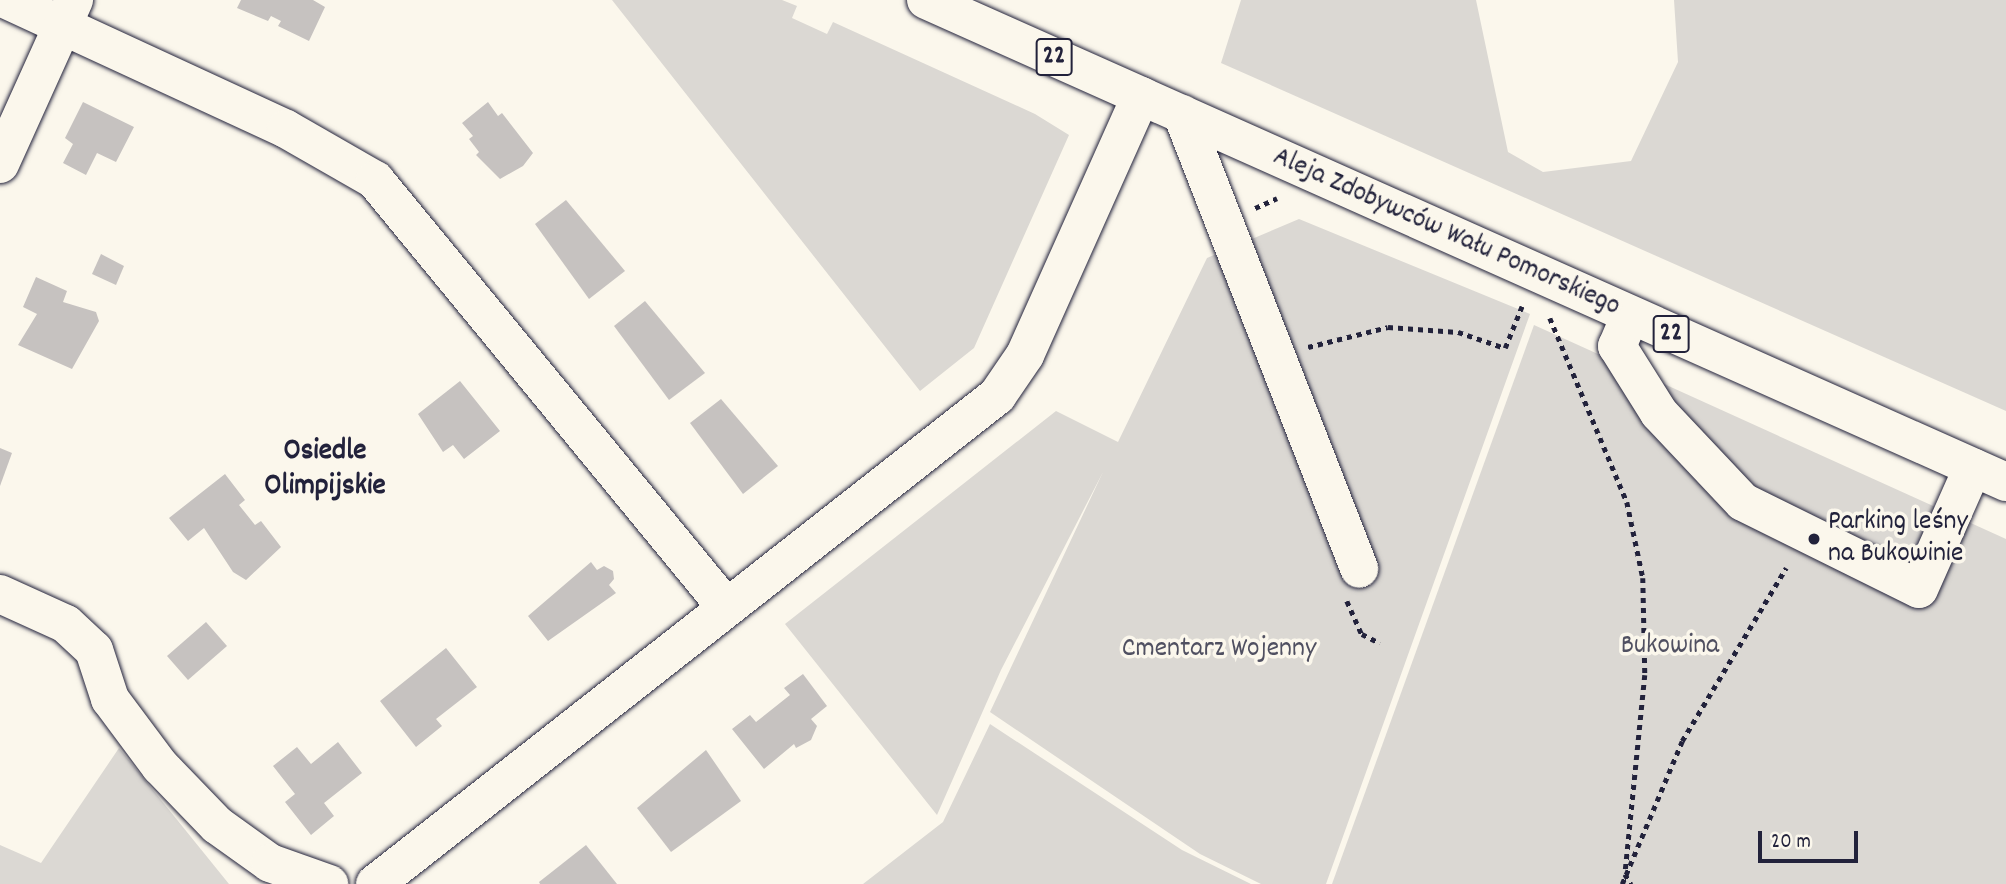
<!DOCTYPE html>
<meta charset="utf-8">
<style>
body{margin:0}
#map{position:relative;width:2006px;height:884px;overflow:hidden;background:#fbf7ec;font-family:Dekko,sans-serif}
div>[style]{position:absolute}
.green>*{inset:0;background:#dbd8d3}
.building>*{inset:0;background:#c6c2c0}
.path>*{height:4.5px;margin-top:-2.25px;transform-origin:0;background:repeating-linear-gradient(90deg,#22223b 0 5px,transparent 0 10px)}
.roads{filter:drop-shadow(0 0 2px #22223b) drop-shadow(0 0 2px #22223b)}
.minor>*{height:38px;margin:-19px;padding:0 19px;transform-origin:19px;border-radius:19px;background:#fbf7ec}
.major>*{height:38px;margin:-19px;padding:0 19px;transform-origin:19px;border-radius:19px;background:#fbf7ec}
.dots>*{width:19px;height:19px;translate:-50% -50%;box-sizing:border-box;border:4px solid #fbf7ec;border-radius:50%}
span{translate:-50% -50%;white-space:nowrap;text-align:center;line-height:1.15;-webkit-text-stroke:7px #fbf7ec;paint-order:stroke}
.shield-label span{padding:2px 5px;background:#fbf7ec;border:2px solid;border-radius:5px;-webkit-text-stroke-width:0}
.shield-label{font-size:26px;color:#22223b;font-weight:700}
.street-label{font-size:28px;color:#22223b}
.poi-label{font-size:28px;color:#22223b}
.left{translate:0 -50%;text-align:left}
.park-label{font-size:28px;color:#505061}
.neighbourhood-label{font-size:30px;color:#22223b;font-weight:700}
.scale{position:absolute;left:1758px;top:831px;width:100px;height:32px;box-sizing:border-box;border:4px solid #22223b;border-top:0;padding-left:9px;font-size:21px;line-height:24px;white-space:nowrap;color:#22223b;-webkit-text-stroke:5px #fbf7ec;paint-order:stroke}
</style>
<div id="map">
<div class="green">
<div style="clip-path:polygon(612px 0,782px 0,797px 6px,792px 18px,827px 34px,833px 22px,1035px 114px,1069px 135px,974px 348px,920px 391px)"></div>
<div style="clip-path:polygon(1241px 0,1476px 0,1508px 152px,1543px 172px,1631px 161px,1678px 62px,1674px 0,2006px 0,2006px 411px,1221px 63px)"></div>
<div style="clip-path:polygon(1299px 219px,1530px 314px,1326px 884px,1261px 884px,1200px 854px,990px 712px,1103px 472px,1001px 670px,937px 815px,785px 624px,1056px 411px,1118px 442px,1207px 258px)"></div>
<div style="clip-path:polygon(1534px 325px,2006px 539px,2006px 884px,1332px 884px)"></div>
<div style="clip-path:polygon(990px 724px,1182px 850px,1251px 884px,863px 884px,943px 822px)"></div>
<div style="clip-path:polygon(119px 748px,229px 884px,0 884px,0 845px,41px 863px)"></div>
</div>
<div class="building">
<div style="clip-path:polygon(241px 0,313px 0,325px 7px,309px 41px,278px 26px,281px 21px,271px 16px,268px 21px,237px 8px)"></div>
<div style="clip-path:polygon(83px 102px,134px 127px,116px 162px,97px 153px,86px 175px,63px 163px,73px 144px,65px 138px)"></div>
<div style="clip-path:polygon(488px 102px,498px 116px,502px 113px,533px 153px,523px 166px,500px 179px,476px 155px,479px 152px,469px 139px,473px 136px,462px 123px)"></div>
<div style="clip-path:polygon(566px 200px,625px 271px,589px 299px,535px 224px)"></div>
<div style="clip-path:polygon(101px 254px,124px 266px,116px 285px,92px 274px)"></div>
<div style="clip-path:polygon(36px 277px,67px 291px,63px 302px,96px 312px,99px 321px,72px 369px,18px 345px,37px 314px,23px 307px)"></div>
<div style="clip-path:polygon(645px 301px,705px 373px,669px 400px,614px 326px)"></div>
<div style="clip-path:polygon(460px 381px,500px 431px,464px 459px,453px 445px,443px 452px,418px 414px)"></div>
<div style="clip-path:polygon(721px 399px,778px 466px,743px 494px,690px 423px)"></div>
<div style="clip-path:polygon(0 448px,12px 453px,0 486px)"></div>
<div style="clip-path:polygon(225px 474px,245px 500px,239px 505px,255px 525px,261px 521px,281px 547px,246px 580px,233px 572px,204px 528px,188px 541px,169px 518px)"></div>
<div style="clip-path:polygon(591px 562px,597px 570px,604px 566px,613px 571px,614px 579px,609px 585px,616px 593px,548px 641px,528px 616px)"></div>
<div style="clip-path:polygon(206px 622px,227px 646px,188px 680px,167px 656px)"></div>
<div style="clip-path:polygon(446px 648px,477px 687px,436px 719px,442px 726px,416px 747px,380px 701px)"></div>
<div style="clip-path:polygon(803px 674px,827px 706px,811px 719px,817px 726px,811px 740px,796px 748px,794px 744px,764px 769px,732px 729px,750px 715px,756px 722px,790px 695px,784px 688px)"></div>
<div style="clip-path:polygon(338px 742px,362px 773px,324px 803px,334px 816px,311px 835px,285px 802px,295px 794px,273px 766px,297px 747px,311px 764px)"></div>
<div style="clip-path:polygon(706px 750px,741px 801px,671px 852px,637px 808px)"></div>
<div style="clip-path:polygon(586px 845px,617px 884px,540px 884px,539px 882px)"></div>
</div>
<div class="path">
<div style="left:1255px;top:208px;width:24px;rotate:-24deg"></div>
<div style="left:1550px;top:318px;width:199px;rotate:67.3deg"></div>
<div style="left:1627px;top:502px;width:78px;rotate:78.1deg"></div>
<div style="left:1643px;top:578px;width:97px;rotate:88.8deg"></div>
<div style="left:1645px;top:675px;width:200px;rotate:95.7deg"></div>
<div style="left:1625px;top:874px;width:12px;rotate:59deg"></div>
<div style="left:1308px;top:347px;width:82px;rotate:-14deg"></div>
<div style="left:1388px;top:327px;width:70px;rotate:4.1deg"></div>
<div style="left:1458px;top:332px;width:50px;rotate:18.8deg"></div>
<div style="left:1505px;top:348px;width:45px;rotate:-68deg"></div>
<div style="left:1347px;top:601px;width:36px;rotate:66deg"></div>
<div style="left:1362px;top:634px;width:20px;rotate:27deg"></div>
<div style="left:1622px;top:884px;width:155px;rotate:-67.2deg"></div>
<div style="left:1682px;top:741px;width:202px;rotate:-59deg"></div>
</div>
<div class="roads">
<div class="minor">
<div style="left:7px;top:0;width:307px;rotate:24.8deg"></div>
<div style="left:286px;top:129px;width:103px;rotate:29.8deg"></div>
<div style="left:375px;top:180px;width:553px;rotate:50.58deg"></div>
<div style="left:1182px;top:114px;width:488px;rotate:68.7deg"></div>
<div style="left:0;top:164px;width:180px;rotate:-65.7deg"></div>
<div style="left:1630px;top:316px;width:33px;rotate:113deg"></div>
<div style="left:1617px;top:346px;width:79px;rotate:57.9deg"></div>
<div style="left:1659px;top:413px;width:122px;rotate:46.7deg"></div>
<div style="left:1743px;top:502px;width:196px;rotate:26.3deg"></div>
<div style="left:1919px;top:589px;width:133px;rotate:-66.1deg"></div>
<div style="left:0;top:594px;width:72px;rotate:24.4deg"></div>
<div style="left:66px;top:624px;width:38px;rotate:43deg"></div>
<div style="left:94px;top:650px;width:52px;rotate:71.9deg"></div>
<div style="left:110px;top:699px;width:84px;rotate:53.3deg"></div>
<div style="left:160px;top:766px;width:82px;rotate:46deg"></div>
<div style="left:217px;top:825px;width:65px;rotate:35.6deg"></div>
<div style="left:270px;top:863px;width:63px;rotate:19.6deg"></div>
<div style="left:375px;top:884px;width:791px;rotate:-38.12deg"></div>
<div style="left:997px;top:396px;width:50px;rotate:-55.7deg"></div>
<div style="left:1025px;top:355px;width:284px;rotate:-65.9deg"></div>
</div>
<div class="major">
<div style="left:926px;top:0;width:1183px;rotate:24.05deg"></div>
</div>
</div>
<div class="dots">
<div style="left:1814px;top:539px;background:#22223b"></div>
</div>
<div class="shield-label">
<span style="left:1054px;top:57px">22</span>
<span style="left:1671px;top:334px">22</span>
</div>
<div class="street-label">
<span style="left:1446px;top:233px;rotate:24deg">Aleja Zdobywców Wału Pomorskiego</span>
</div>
<div class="poi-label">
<span class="left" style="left:1828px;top:539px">Parking leśny<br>na Bukowinie</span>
</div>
<div class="park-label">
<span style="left:1670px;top:647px">Bukowina</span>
<span style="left:1219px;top:650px">Cmentarz Wojenny</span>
</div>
<div class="neighbourhood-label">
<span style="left:325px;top:470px">Osiedle<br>Olimpijskie</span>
</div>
<div class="scale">20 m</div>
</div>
